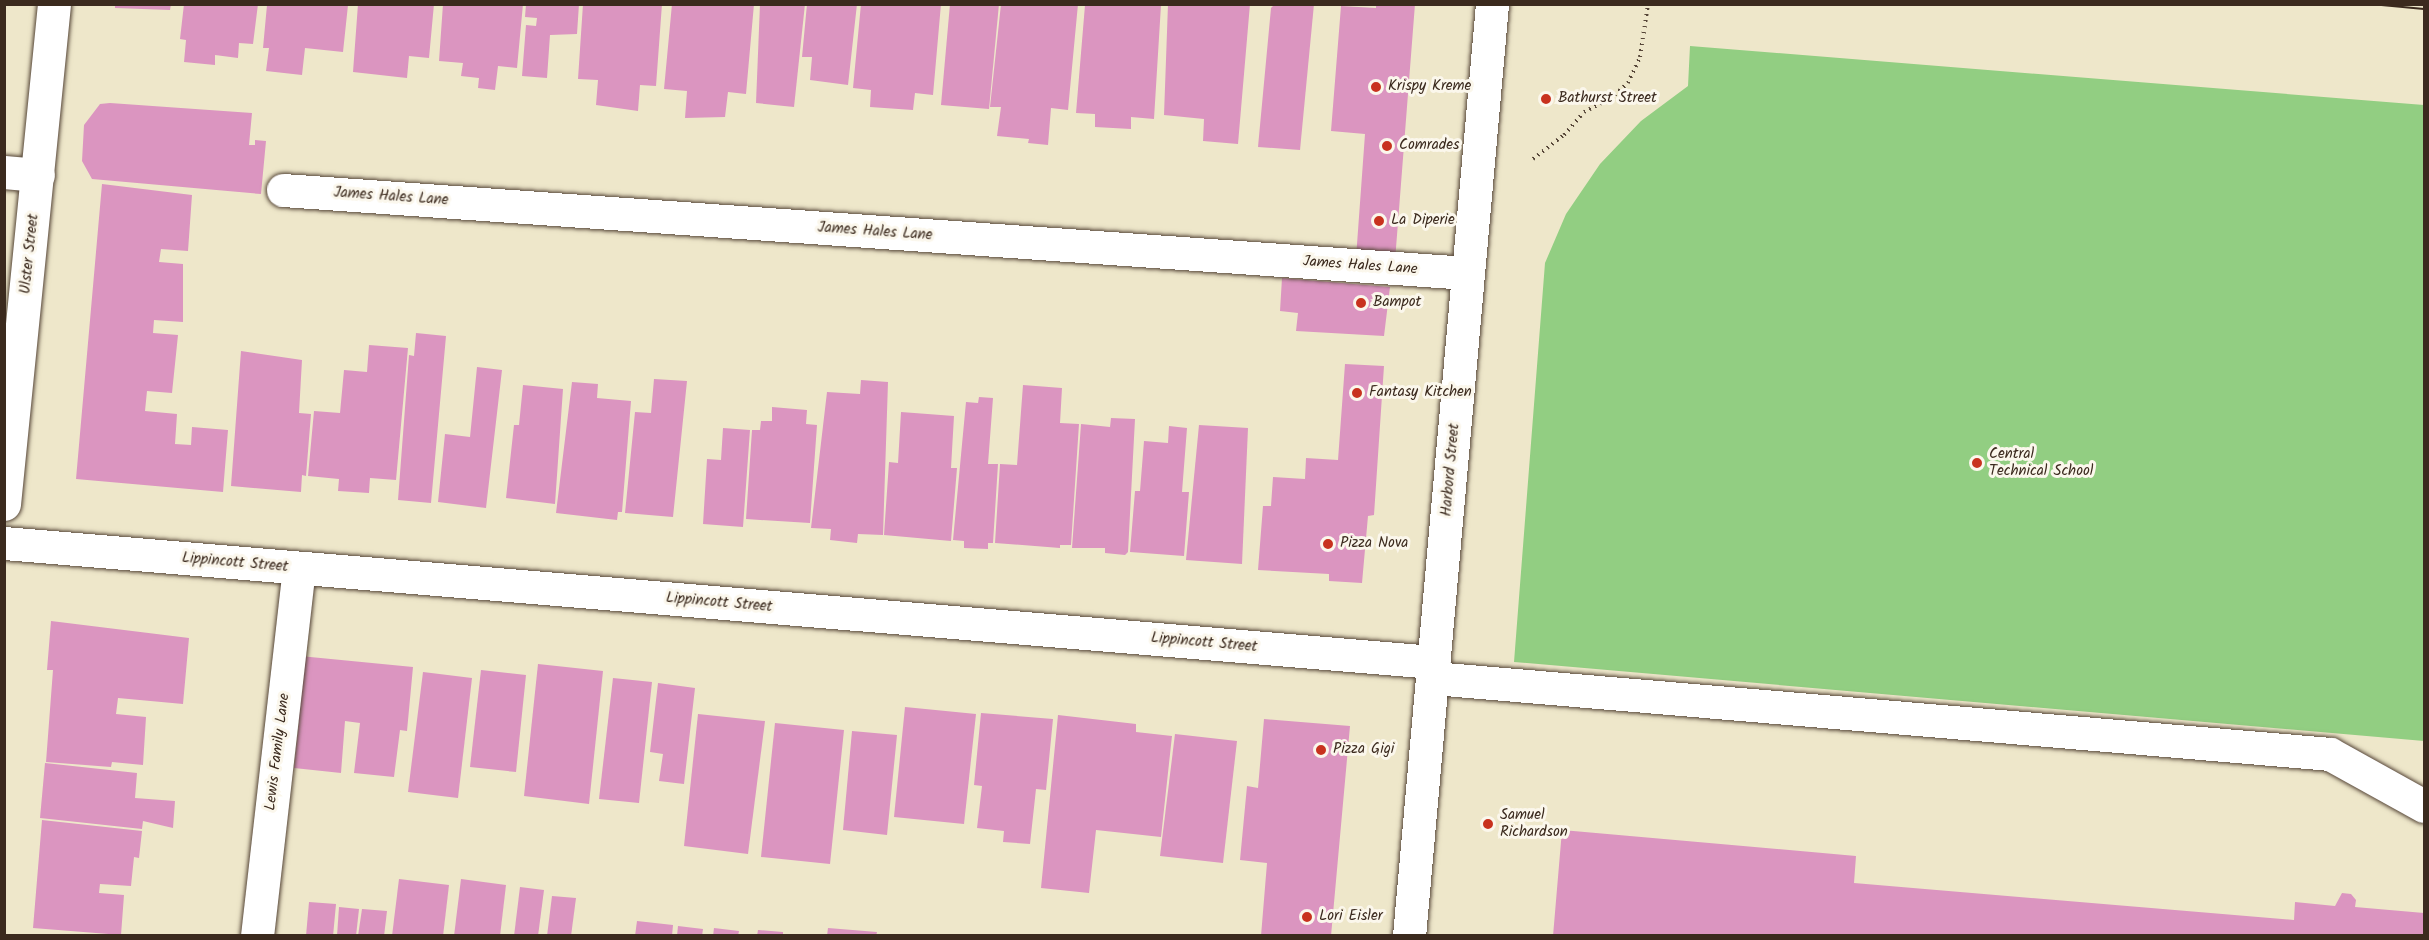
<!DOCTYPE html>
<style>
body{margin:0}
#map{position:relative;width:2429px;height:940px;overflow:hidden;background:#eee7ca;font-family:Kalam,sans-serif}
div>[style]{position:absolute}
.green>*{inset:0;background:#92ce82}
.building>*{inset:0;background:#db95c0}
.path>*{height:4px;margin-top:-2px;transform-origin:0;background:repeating-linear-gradient(90deg,#564638 0 1.5px,transparent 0 6px)}
.roads{filter:drop-shadow(0 0 2px #564638) drop-shadow(0 0 2px #564638)}
.minor>*{height:33px;margin:-16.5px;padding:0 16.5px;transform-origin:16.5px;border-radius:16.5px;background:#fff}
.tram>*{height:1.5px;margin:-0.75px;padding:0 0.75px;transform-origin:0.75px;border-radius:0.75px;background:#3b2a1e}
.dots>*{width:16px;height:16px;translate:-50% -50%;box-sizing:border-box;border:3px solid #fbf7ec;border-radius:50%}
span{translate:-50% -50%;white-space:nowrap;text-align:center;line-height:1.15;-webkit-text-stroke:6px #fbf7ec;paint-order:stroke}
.poi-label{font-size:15px;color:#3b2a1e}
.left{translate:0 -50%;text-align:left}
.street-label{font-size:15px;color:#3b2a1e}
.frame{position:absolute;inset:0;border:6px solid #3b2a1e;pointer-events:none}
</style>
<div id="map">
<div class="green">
<div style="clip-path:polygon(1690px 46px,2424px 105px,2424px 741px,1514px 662px,1545px 263px,1566px 214px,1600px 164px,1641px 121px,1688px 86px)"></div>
</div>
<div class="building">
<div style="clip-path:polygon(115px 4px,171px 4px,170px 10px,115px 8px)"></div>
<div style="clip-path:polygon(184px 4px,258px 4px,253px 44px,239px 43px,238px 58px,215px 55px,215px 65px,184px 62px,186px 40px,180px 39px)"></div>
<div style="clip-path:polygon(358px 4px,434px 4px,429px 58px,409px 56px,407px 78px,353px 72px)"></div>
<div style="clip-path:polygon(443px 4px,523px 4px,517px 68px,498px 66px,495px 90px,478px 88px,479px 78px,461px 76px,463px 63px,439px 61px)"></div>
<div style="clip-path:polygon(526px 4px,579px 4px,577px 34px,550px 35px,547px 78px,522px 76px,526px 25px,536px 26px,537px 18px,525px 17px)"></div>
<div style="clip-path:polygon(583px 4px,662px 4px,656px 86px,640px 85px,638px 111px,596px 105px,598px 80px,578px 79px)"></div>
<div style="clip-path:polygon(672px 4px,754px 4px,746px 94px,728px 92px,725px 117px,685px 118px,687px 91px,664px 89px)"></div>
<div style="clip-path:polygon(760px 4px,805px 4px,794px 107px,756px 103px)"></div>
<div style="clip-path:polygon(807px 4px,857px 4px,848px 85px,810px 80px,812px 57px,802px 57px)"></div>
<div style="clip-path:polygon(861px 4px,941px 4px,933px 95px,915px 93px,913px 110px,870px 107px,871px 90px,853px 88px)"></div>
<div style="clip-path:polygon(950px 4px,999px 4px,989px 109px,941px 105px)"></div>
<div style="clip-path:polygon(1001px 4px,1078px 4px,1068px 110px,1051px 108px,1048px 145px,1028px 143px,1029px 139px,997px 136px,1001px 107px,990px 107px)"></div>
<div style="clip-path:polygon(1168px 4px,1250px 4px,1238px 144px,1203px 141px,1204px 119px,1164px 115px)"></div>
<div style="clip-path:polygon(1275px 4px,1314px 4px,1300px 150px,1258px 147px,1271px 8px)"></div>
<div style="clip-path:polygon(1376px 4px,1415px 4px,1395px 261px,1356px 258px,1365px 134px,1331px 131px,1341px 6px,1376px 8px)"></div>
<div style="clip-path:polygon(267px 5px,348px 5px,343px 52px,305px 48px,302px 75px,266px 71px,269px 48px,263px 48px)"></div>
<div style="clip-path:polygon(1085px 5px,1161px 5px,1154px 119px,1131px 117px,1131px 129px,1095px 127px,1095px 114px,1076px 113px)"></div>
<div style="clip-path:polygon(110px 103px,252px 113px,249px 145px,255px 145px,255px 140px,266px 141px,261px 194px,92px 179px,82px 161px,84px 125px,100px 104px)"></div>
<div style="clip-path:polygon(102px 184px,192px 195px,188px 251px,161px 249px,159px 262px,183px 264px,183px 322px,154px 320px,153px 333px,178px 335px,172px 393px,147px 391px,145px 411px,177px 414px,175px 444px,191px 445px,192px 427px,228px 430px,223px 492px,76px 479px)"></div>
<div style="clip-path:polygon(1282px 278px,1390px 287px,1384px 336px,1296px 331px,1298px 313px,1280px 311px)"></div>
<div style="clip-path:polygon(416px 333px,446px 336px,431px 503px,398px 500px,409px 355px,414px 356px)"></div>
<div style="clip-path:polygon(369px 345px,408px 348px,396px 480px,370px 478px,369px 493px,338px 491px,339px 479px,308px 476px,314px 411px,340px 413px,344px 370px,367px 372px)"></div>
<div style="clip-path:polygon(241px 351px,302px 360px,299px 413px,311px 414px,306px 476px,302px 475px,301px 492px,231px 486px)"></div>
<div style="clip-path:polygon(1345px 364px,1384px 366px,1374px 515px,1368px 516px,1362px 583px,1329px 581px,1329px 574px,1258px 570px,1263px 506px,1271px 506px,1273px 477px,1305px 479px,1306px 458px,1338px 460px)"></div>
<div style="clip-path:polygon(477px 367px,502px 370px,486px 508px,438px 502px,445px 434px,470px 437px)"></div>
<div style="clip-path:polygon(654px 379px,687px 381px,673px 517px,625px 513px,635px 412px,651px 413px)"></div>
<div style="clip-path:polygon(861px 380px,888px 382px,883px 535px,858px 534px,857px 543px,830px 540px,831px 529px,811px 528px,827px 392px,860px 394px)"></div>
<div style="clip-path:polygon(572px 382px,598px 384px,597px 398px,631px 401px,622px 512px,618px 512px,617px 520px,556px 513px)"></div>
<div style="clip-path:polygon(523px 385px,563px 389px,555px 504px,506px 498px,514px 425px,519px 425px)"></div>
<div style="clip-path:polygon(1023px 385px,1062px 388px,1060px 423px,1079px 424px,1071px 545px,1060px 545px,1060px 548px,995px 543px,1000px 464px,1017px 465px)"></div>
<div style="clip-path:polygon(979px 397px,993px 398px,988px 464px,998px 464px,993px 543px,988px 543px,988px 549px,964px 548px,964px 541px,953px 540px,966px 402px,978px 403px)"></div>
<div style="clip-path:polygon(772px 407px,807px 410px,806px 424px,817px 425px,810px 523px,746px 519px,752px 430px,760px 430px,761px 421px,772px 421px)"></div>
<div style="clip-path:polygon(901px 412px,954px 416px,951px 468px,957px 468px,951px 541px,884px 535px,889px 462px,898px 463px)"></div>
<div style="clip-path:polygon(1111px 418px,1135px 419px,1128px 552px,1125px 555px,1105px 553px,1105px 548px,1072px 548px,1081px 424px,1110px 427px)"></div>
<div style="clip-path:polygon(1199px 425px,1248px 428px,1242px 564px,1186px 560px)"></div>
<div style="clip-path:polygon(1169px 426px,1187px 428px,1182px 492px,1189px 492px,1184px 556px,1130px 552px,1135px 491px,1140px 491px,1144px 441px,1168px 443px)"></div>
<div style="clip-path:polygon(723px 428px,750px 430px,743px 527px,703px 524px,707px 459px,721px 460px)"></div>
<div style="clip-path:polygon(51px 621px,189px 638px,183px 704px,118px 698px,116px 714px,146px 717px,143px 765px,112px 762px,111px 767px,46px 762px,53px 670px,47px 670px)"></div>
<div style="clip-path:polygon(300px 656px,413px 667px,407px 731px,400px 730px,394px 777px,354px 773px,360px 723px,345px 721px,341px 773px,294px 768px,299px 721px,293px 721px)"></div>
<div style="clip-path:polygon(538px 664px,603px 671px,589px 804px,524px 796px)"></div>
<div style="clip-path:polygon(481px 670px,526px 675px,516px 772px,470px 767px)"></div>
<div style="clip-path:polygon(423px 672px,472px 678px,458px 798px,408px 792px)"></div>
<div style="clip-path:polygon(613px 678px,652px 682px,639px 803px,599px 799px)"></div>
<div style="clip-path:polygon(658px 683px,695px 688px,684px 784px,659px 781px,663px 754px,650px 752px)"></div>
<div style="clip-path:polygon(905px 707px,976px 714px,964px 824px,894px 817px)"></div>
<div style="clip-path:polygon(981px 713px,1053px 719px,1046px 790px,1036px 789px,1030px 844px,1003px 842px,1004px 831px,977px 828px,982px 786px,974px 785px)"></div>
<div style="clip-path:polygon(698px 714px,765px 721px,748px 854px,684px 846px)"></div>
<div style="clip-path:polygon(1058px 715px,1136px 724px,1136px 732px,1172px 736px,1161px 837px,1096px 830px,1089px 893px,1041px 888px)"></div>
<div style="clip-path:polygon(1264px 719px,1350px 726px,1331px 936px,1261px 936px,1267px 863px,1240px 860px,1247px 786px,1258px 788px)"></div>
<div style="clip-path:polygon(775px 723px,844px 730px,830px 864px,761px 857px)"></div>
<div style="clip-path:polygon(852px 731px,897px 735px,887px 835px,843px 830px)"></div>
<div style="clip-path:polygon(1175px 734px,1237px 741px,1223px 863px,1160px 856px)"></div>
<div style="clip-path:polygon(45px 763px,137px 773px,135px 798px,175px 801px,173px 828px,143px 821px,142px 829px,40px 818px)"></div>
<div style="clip-path:polygon(42px 820px,142px 831px,139px 858px,134px 857px,131px 886px,100px 884px,99px 893px,124px 895px,121px 935px,33px 928px)"></div>
<div style="clip-path:polygon(1562px 830px,1856px 856px,1854px 883px,2294px 920px,2295px 902px,2335px 906px,2342px 893px,2351px 894px,2356px 900px,2355px 907px,2424px 913px,2424px 936px,1553px 936px)"></div>
<div style="clip-path:polygon(399px 879px,449px 885px,443px 936px,392px 936px)"></div>
<div style="clip-path:polygon(461px 879px,506px 885px,500px 936px,454px 936px)"></div>
<div style="clip-path:polygon(520px 887px,544px 890px,538px 936px,514px 936px)"></div>
<div style="clip-path:polygon(552px 896px,576px 898px,571px 936px,547px 936px)"></div>
<div style="clip-path:polygon(309px 902px,336px 904px,333px 936px,306px 936px)"></div>
<div style="clip-path:polygon(339px 907px,359px 909px,356px 936px,337px 936px)"></div>
<div style="clip-path:polygon(362px 909px,387px 911px,384px 936px,358px 936px)"></div>
<div style="clip-path:polygon(637px 921px,673px 925px,672px 936px,635px 936px)"></div>
<div style="clip-path:polygon(678px 926px,703px 929px,702px 936px,677px 936px)"></div>
<div style="clip-path:polygon(714px 928px,739px 931px,738px 936px,713px 936px)"></div>
<div style="clip-path:polygon(828px 928px,877px 932px,876px 936px,827px 936px)"></div>
<div style="clip-path:polygon(758px 930px,783px 932px,783px 936px,757px 936px)"></div>
</div>
<div class="path">
<div style="left:1533px;top:159px;width:39px;rotate:-38deg"></div>
<div style="left:1564px;top:135px;width:30px;rotate:-49deg"></div>
<div style="left:1584px;top:112px;width:29px;rotate:-27deg"></div>
<div style="left:1610px;top:99px;width:24px;rotate:-42deg"></div>
<div style="left:1628px;top:83px;width:29px;rotate:-65deg"></div>
<div style="left:1640px;top:57px;width:54px;rotate:-81.4deg"></div>
</div>
<div class="roads">
<div class="minor">
<div style="left:4px;top:172px;width:34px;rotate:5deg"></div>
<div style="left:283px;top:190px;width:1188px;rotate:4.01deg"></div>
<div style="left:4px;top:504px;width:502px;rotate:-84.29deg"></div>
<div style="left:4px;top:543px;width:1435px;rotate:4.76deg"></div>
<div style="left:1433px;top:678px;width:900px;rotate:4.84deg"></div>
<div style="left:2330px;top:754px;width:107px;rotate:29deg"></div>
<div style="left:257px;top:936px;width:369px;rotate:-83.5deg"></div>
<div style="left:1409px;top:936px;width:936px;rotate:-84.91deg"></div>
</div>
</div>
<div class="tram">
<div style="left:2371px;top:4px;width:53px;rotate:5.4deg"></div>
</div>
<div class="dots">
<div style="left:1376px;top:87px;background:#c8321e"></div>
<div style="left:1546px;top:99px;background:#c8321e"></div>
<div style="left:1387px;top:146px;background:#c8321e"></div>
<div style="left:1379px;top:221px;background:#c8321e"></div>
<div style="left:1361px;top:303px;background:#c8321e"></div>
<div style="left:1357px;top:393px;background:#c8321e"></div>
<div style="left:1977px;top:463px;background:#c8321e"></div>
<div style="left:1328px;top:544px;background:#c8321e"></div>
<div style="left:1321px;top:750px;background:#c8321e"></div>
<div style="left:1488px;top:824px;background:#c8321e"></div>
<div style="left:1307px;top:917px;background:#c8321e"></div>
</div>
<div class="poi-label">
<span class="left" style="left:1388px;top:87px">Krispy Kreme</span>
<span class="left" style="left:1558px;top:99px">Bathurst Street</span>
<span class="left" style="left:1399px;top:146px">Comrades</span>
<span class="left" style="left:1391px;top:221px">La Diperie</span>
<span class="left" style="left:1373px;top:303px">Bampot</span>
<span class="left" style="left:1369px;top:393px">Fantasy Kitchen</span>
<span class="left" style="left:1989px;top:463px">Central<br>Technical School</span>
<span class="left" style="left:1340px;top:544px">Pizza Nova</span>
<span class="left" style="left:1333px;top:750px">Pizza Gigi</span>
<span class="left" style="left:1500px;top:824px">Samuel<br>Richardson</span>
<span class="left" style="left:1319px;top:917px">Lori Eisler</span>
</div>
<div class="street-label">
<span style="left:391px;top:197px;rotate:4deg">James Hales Lane</span>
<span style="left:875px;top:232px;rotate:4deg">James Hales Lane</span>
<span style="left:30px;top:254px;rotate:-84deg">Ulster Street</span>
<span style="left:1360px;top:266px;rotate:4deg">James Hales Lane</span>
<span style="left:1451px;top:470px;rotate:-85deg">Harbord Street</span>
<span style="left:235px;top:563px;rotate:5deg">Lippincott Street</span>
<span style="left:719px;top:603px;rotate:5deg">Lippincott Street</span>
<span style="left:1204px;top:643px;rotate:5deg">Lippincott Street</span>
<span style="left:278px;top:752px;rotate:-83deg">Lewis Family Lane</span>
</div>
<div class="frame"></div>
</div>
